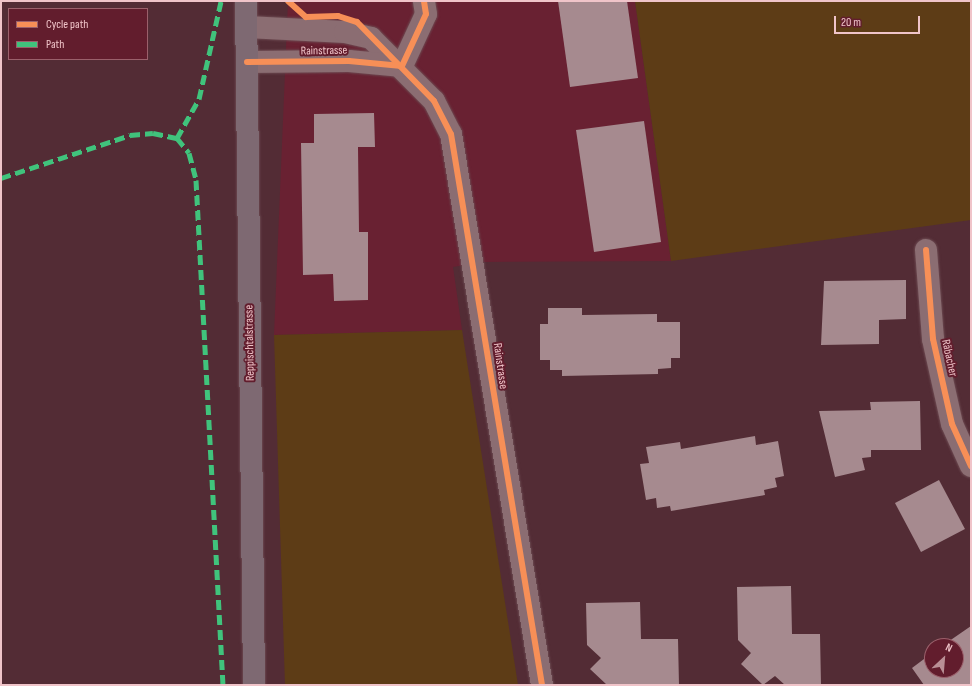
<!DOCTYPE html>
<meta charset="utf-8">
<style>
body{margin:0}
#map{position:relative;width:972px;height:686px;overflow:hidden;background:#532c35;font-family:"Sofia Sans Condensed",sans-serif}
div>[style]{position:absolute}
.built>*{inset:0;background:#692132}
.green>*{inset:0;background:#5d3c16}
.building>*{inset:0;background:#a68a8f}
.roads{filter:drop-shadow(0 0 1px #6d4b52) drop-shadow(0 0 1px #6d4b52)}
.minor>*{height:22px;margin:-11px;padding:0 11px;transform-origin:11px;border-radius:11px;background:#8b6d72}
.major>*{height:22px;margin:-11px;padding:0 11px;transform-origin:11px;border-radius:11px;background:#7e6972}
.quiet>*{height:5px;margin-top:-2.5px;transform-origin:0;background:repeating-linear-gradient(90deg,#40c37c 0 10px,transparent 0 15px)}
.cycleway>*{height:6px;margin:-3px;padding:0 3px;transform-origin:3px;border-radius:3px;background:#f78f57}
span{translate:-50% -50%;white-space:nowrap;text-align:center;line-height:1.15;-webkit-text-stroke:4px #621d2d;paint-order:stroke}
.street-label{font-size:12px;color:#f0c4c9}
.frame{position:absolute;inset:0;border:2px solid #f0c4c9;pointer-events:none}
.legend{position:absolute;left:8px;top:8px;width:140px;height:52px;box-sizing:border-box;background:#621d2d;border:1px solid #9b606b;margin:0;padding:5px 7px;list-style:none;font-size:12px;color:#f0c4c9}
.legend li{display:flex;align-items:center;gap:8px;height:20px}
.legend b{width:20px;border:1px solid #9b606b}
.north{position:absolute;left:924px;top:638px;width:40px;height:40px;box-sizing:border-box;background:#621d2d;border:1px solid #9b606b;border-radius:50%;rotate:26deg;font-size:11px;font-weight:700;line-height:16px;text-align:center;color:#f0c4c9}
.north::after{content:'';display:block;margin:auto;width:14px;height:18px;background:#b98f95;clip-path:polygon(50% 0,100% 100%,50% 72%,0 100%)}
.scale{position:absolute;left:834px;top:16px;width:86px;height:18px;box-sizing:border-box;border:2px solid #f0c4c9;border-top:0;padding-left:5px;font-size:12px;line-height:14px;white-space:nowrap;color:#f0c4c9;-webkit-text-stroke:3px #621d2d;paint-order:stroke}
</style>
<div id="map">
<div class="built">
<div style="clip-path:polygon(288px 1px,635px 1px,671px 261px,482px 262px,453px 267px,462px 330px,274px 335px)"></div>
</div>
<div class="green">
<div style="clip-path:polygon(635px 1px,971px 1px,971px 220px,671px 261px)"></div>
<div style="clip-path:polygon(462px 330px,518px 685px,285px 685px,274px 335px)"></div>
</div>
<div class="building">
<div style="clip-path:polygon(558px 1px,627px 1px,638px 78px,570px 87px)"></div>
<div style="clip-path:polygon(374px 113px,375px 147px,358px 147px,359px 232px,368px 232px,368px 300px,334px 301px,333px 274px,303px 275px,301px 143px,314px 143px,314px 114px)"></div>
<div style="clip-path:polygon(644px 121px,661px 242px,594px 252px,576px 130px)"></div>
<div style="clip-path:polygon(906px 280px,906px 319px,879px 320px,879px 344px,821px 345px,824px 281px)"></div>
<div style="clip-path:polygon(548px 308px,582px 308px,582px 315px,657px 314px,657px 322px,680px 322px,680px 358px,671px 358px,671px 368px,658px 369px,658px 374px,562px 376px,562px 370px,550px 370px,550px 360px,540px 360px,540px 324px,548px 324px)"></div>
<div style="clip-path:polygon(920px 401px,921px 450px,871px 450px,871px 457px,862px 458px,865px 470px,835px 477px,819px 411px,871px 410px,870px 402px)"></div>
<div style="clip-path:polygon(755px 436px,756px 445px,778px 441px,784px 476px,775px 478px,777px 487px,764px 490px,765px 495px,671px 511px,670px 506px,657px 508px,656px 498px,646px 500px,640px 464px,649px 463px,646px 447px,680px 442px,681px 449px)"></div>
<div style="clip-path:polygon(939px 480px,965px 529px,921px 552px,895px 503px)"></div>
<div style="clip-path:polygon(791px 586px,792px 634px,820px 634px,821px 685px,785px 685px,775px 676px,763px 685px,741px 664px,751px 653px,738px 640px,737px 587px)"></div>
<div style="clip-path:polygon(640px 602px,641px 639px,678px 639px,679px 685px,607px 685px,590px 669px,601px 658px,587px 645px,586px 603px)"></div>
<div style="clip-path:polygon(971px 626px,971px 685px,924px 685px,912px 668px,932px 653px,932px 670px,956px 670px,956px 646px,942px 646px)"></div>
</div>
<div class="roads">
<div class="minor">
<div style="left:247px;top:27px;width:98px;rotate:2.9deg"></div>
<div style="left:345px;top:32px;width:27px;rotate:13deg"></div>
<div style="left:371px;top:38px;width:89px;rotate:45deg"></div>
<div style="left:434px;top:101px;width:37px;rotate:63deg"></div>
<div style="left:451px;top:134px;width:558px;rotate:80.62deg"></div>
<div style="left:247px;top:62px;width:102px;rotate:-0.6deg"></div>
<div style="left:349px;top:61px;width:53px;rotate:5.4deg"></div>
<div style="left:402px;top:66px;width:57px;rotate:-65.2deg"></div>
<div style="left:426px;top:14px;width:13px;rotate:-99deg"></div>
<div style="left:926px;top:250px;width:89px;rotate:85.5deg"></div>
<div style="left:933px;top:339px;width:87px;rotate:77.4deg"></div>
<div style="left:952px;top:424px;width:46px;rotate:65.7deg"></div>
</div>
<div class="major">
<div style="left:246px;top:1px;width:684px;rotate:89.33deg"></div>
</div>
</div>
<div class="quiet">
<div style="left:177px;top:138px;width:19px;rotate:51deg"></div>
<div style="left:189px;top:153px;width:28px;rotate:75deg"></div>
<div style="left:196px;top:180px;width:506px;rotate:86.94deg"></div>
<div style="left:1px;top:178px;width:136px;rotate:-18.4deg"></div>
<div style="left:130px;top:135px;width:23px;rotate:-5deg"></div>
<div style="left:153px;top:133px;width:25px;rotate:12deg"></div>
<div style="left:177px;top:138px;width:45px;rotate:-60.6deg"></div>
<div style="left:199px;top:99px;width:100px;rotate:-77.3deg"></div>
</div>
<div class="cycleway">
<div style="left:288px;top:1px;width:24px;rotate:42deg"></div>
<div style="left:306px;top:17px;width:32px;rotate:-2deg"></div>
<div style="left:338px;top:16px;width:20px;rotate:18deg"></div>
<div style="left:357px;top:22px;width:110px;rotate:45.7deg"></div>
<div style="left:434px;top:101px;width:37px;rotate:63deg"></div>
<div style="left:451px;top:134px;width:558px;rotate:80.62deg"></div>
<div style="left:247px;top:62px;width:102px;rotate:-0.6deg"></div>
<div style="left:349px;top:61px;width:53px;rotate:5.4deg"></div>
<div style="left:402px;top:66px;width:57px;rotate:-65.2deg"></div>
<div style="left:426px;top:14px;width:13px;rotate:-99deg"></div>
<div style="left:926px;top:250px;width:89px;rotate:85.5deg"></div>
<div style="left:933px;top:339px;width:87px;rotate:77.4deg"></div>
<div style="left:952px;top:424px;width:46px;rotate:65.7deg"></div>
</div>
<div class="street-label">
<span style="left:324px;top:51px;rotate:-1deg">Rainstrasse</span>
<span style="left:250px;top:343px;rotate:-91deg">Reppischtalstrasse</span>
<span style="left:949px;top:358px;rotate:78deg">Räbacher</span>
<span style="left:500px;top:366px;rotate:82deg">Rainstrasse</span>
</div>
<div class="frame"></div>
<ul class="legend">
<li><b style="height:5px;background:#f78f57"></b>Cycle path</li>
<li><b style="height:5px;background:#40c37c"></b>Path</li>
</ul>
<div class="north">N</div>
<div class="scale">20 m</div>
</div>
